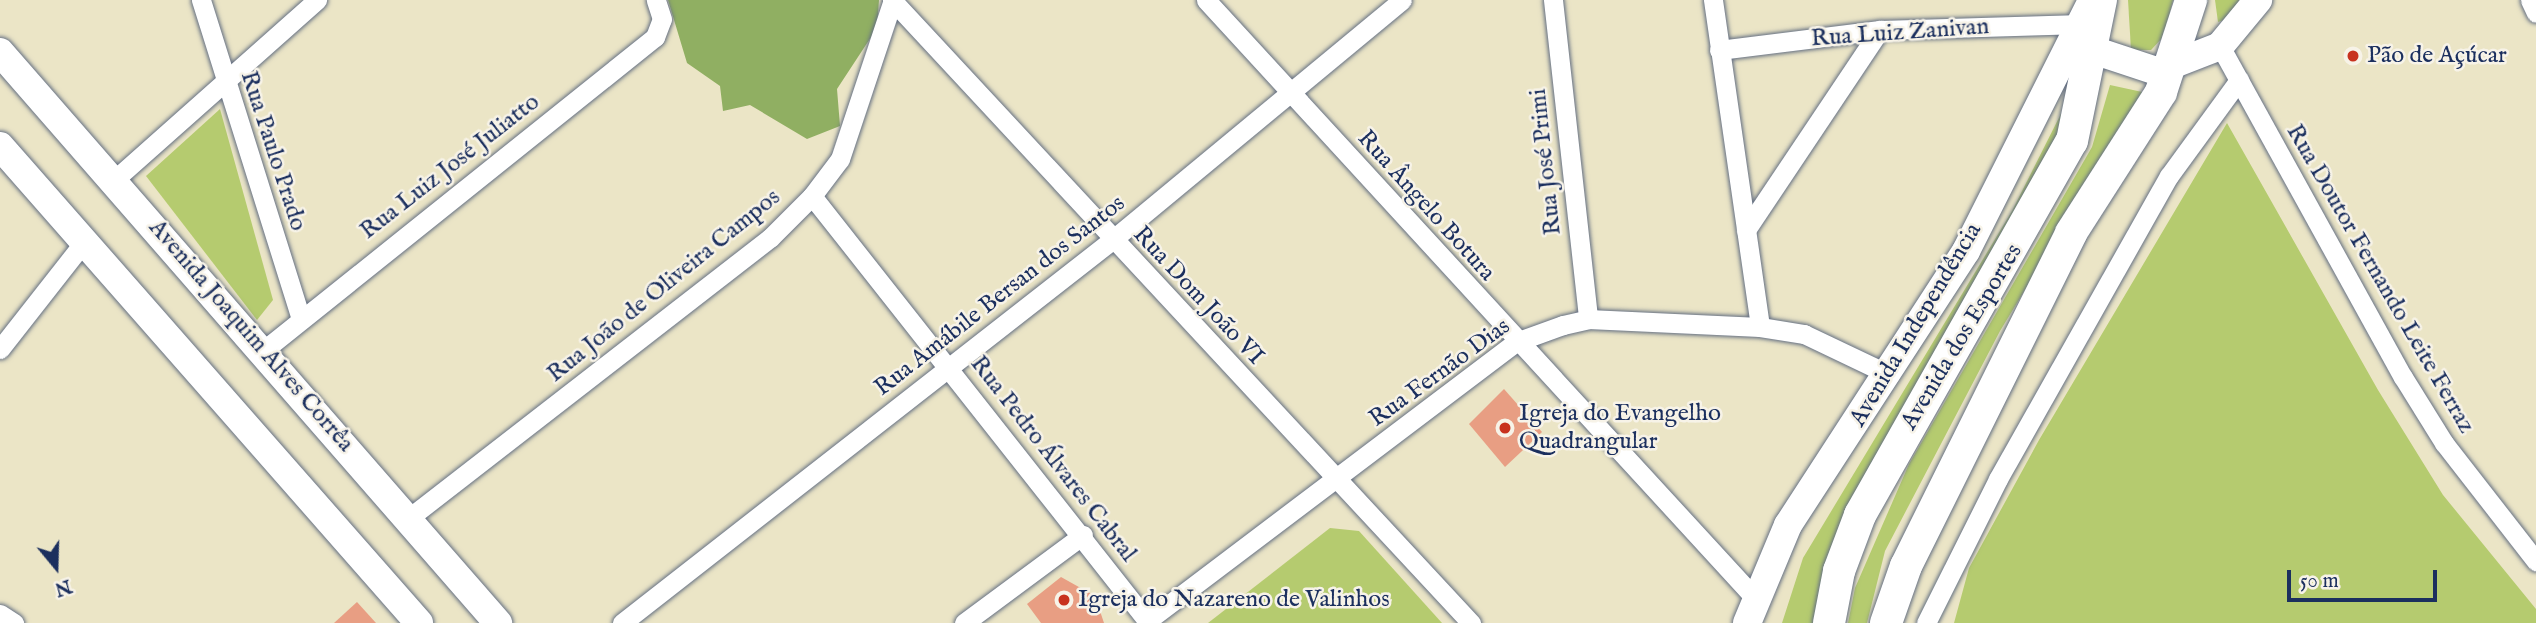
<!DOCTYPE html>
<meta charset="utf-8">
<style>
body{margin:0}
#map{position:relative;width:2536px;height:623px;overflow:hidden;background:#ebe5c6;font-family:"IM FELL English",serif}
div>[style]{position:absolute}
.green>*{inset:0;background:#b5cb6f}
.forest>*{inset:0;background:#90af62}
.building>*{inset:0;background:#e89e83}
.roads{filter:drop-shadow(0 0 2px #646f82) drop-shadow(0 0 2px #646f82)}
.street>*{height:19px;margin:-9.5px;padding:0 9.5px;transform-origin:9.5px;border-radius:9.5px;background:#fff}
.secondary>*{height:28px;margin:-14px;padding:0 14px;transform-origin:14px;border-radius:14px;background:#fff}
.primary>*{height:32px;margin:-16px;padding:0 16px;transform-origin:16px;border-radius:16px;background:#fff}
.dots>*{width:19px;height:19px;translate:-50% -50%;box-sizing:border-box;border:4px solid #f7f3e8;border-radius:50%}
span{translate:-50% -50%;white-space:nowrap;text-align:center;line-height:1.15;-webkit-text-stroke:5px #f7f3e8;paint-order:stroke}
.street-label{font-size:24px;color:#1b2f5e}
.poi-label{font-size:24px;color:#1b2f5e}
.left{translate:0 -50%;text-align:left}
.north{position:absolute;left:21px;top:532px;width:70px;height:70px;-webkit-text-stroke:5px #f7f3e8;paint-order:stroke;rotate:161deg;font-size:19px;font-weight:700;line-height:28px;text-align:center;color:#1b2f5e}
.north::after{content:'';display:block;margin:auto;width:24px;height:32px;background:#1b2f5e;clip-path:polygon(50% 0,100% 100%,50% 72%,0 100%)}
.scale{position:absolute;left:2287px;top:570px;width:150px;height:32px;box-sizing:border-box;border:4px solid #1b2f5e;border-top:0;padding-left:9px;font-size:21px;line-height:24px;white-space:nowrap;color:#1b2f5e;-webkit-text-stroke:5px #f7f3e8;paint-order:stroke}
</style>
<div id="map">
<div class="green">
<div style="clip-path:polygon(2128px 0,2173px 0,2164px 36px,2151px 50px,2131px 50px)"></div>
<div style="clip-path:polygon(2215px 0,2243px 0,2230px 18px,2218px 22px)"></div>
<div style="clip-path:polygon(2078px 80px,2065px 136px,1818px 623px,1782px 623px,1803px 558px,2012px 211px)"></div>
<div style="clip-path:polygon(2110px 85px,2156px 95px,2065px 224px,2000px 331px,1885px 551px,1867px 623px,1848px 623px,1855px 588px,1909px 464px,2092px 147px)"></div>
<div style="clip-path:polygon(220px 109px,273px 300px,257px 320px,146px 176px)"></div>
<div style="clip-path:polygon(2227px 123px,2378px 390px,2443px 495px,2536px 609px,2536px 623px,1954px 623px,1969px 568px,2039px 440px)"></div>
<div style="clip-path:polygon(1330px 528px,1359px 531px,1442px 623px,1208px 623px)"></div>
</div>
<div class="forest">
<div style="clip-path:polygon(668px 0,879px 0,877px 28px,837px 89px,840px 126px,807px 139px,750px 105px,723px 111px,720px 86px,687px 63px)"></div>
</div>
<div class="building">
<div style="clip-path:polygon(1504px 389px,1542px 432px,1505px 467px,1469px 424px)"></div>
<div style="clip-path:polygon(1061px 577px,1095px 596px,1104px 623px,1041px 623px,1027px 604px)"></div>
<div style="clip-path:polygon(357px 602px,376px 623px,334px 623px)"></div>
</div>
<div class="roads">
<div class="street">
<div style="left:201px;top:0;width:331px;rotate:72.6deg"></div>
<div style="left:892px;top:0;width:851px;rotate:47.1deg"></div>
<div style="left:1206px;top:0;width:810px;rotate:47.45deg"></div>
<div style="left:1553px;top:0;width:321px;rotate:83.7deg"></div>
<div style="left:1713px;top:0;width:330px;rotate:81.8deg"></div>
<div style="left:2530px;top:0;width:14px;rotate:65deg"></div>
<div style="left:2220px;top:46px;width:378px;rotate:61.1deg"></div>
<div style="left:2403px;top:377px;width:78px;rotate:58.2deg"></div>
<div style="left:2444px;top:443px;width:150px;rotate:52.1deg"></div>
<div style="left:1719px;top:50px;width:162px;rotate:-7.1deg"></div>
<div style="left:1880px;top:30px;width:202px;rotate:-1.7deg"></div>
<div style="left:113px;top:181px;width:273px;rotate:-41.6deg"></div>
<div style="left:812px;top:196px;width:544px;rotate:51.72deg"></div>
<div style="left:1746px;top:230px;width:241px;rotate:-56.2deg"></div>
<div style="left:0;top:349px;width:136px;rotate:-51.9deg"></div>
<div style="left:264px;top:350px;width:501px;rotate:-38.68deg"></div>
<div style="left:655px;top:37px;width:19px;rotate:-69deg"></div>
<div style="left:662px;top:19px;width:20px;rotate:-108deg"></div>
<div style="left:409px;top:518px;width:457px;rotate:-37.8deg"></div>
<div style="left:770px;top:238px;width:59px;rotate:-45deg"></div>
<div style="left:812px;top:196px;width:46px;rotate:-52.9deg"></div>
<div style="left:840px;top:159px;width:168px;rotate:-71.6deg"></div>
<div style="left:0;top:614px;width:17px;rotate:33deg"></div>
<div style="left:1147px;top:621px;width:463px;rotate:-37.1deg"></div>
<div style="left:1516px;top:342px;width:50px;rotate:-19.9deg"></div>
<div style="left:1563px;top:325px;width:26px;rotate:-13deg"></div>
<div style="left:1588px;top:319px;width:172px;rotate:2.7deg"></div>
<div style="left:1760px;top:327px;width:45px;rotate:9deg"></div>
<div style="left:1804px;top:334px;width:95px;rotate:25.5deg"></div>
<div style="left:622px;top:623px;width:622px;rotate:-38.01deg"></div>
<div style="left:1112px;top:240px;width:376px;rotate:-39.6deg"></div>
<div style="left:964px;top:623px;width:148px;rotate:-36.5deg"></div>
<div style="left:1926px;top:623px;width:161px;rotate:-63.4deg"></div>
<div style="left:1998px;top:479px;width:348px;rotate:-60.6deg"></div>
<div style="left:2169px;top:176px;width:119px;rotate:-53.9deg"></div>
</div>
<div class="secondary">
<div style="left:2084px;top:30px;width:22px;rotate:66deg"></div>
<div style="left:2093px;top:50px;width:66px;rotate:18.4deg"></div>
<div style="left:2156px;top:71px;width:69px;rotate:-21.3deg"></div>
<div style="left:2220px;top:46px;width:60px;rotate:-50.4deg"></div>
<div style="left:0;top:52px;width:758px;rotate:48.91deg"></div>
<div style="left:0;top:146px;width:635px;rotate:48.7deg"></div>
<div style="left:1747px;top:623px;width:106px;rotate:-67.3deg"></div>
<div style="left:1788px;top:525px;width:327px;rotate:-57deg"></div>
<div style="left:1966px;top:251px;width:281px;rotate:-63.3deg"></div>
</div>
<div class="primary">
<div style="left:1829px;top:623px;width:53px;rotate:-79.1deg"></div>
<div style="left:1839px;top:571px;width:60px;rotate:-69.4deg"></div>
<div style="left:1860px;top:515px;width:430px;rotate:-60.5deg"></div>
<div style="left:2072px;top:141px;width:144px;rotate:-78.4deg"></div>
<div style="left:1886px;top:623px;width:60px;rotate:-70.7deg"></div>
<div style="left:1906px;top:566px;width:372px;rotate:-63.6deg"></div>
<div style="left:2071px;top:233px;width:167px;rotate:-57.4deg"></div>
<div style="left:2161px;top:92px;width:97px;rotate:-71.9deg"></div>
</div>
</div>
<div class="dots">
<div style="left:2353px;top:56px;background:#c8321e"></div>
<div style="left:1505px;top:428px;background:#c8321e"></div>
<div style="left:1064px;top:600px;background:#c8321e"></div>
</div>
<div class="street-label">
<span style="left:1900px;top:33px;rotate:-4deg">Rua Luiz Zanivan</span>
<span style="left:273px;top:151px;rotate:72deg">Rua Paulo Prado</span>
<span style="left:1546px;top:162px;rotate:-96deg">Rua José Primi</span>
<span style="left:450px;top:167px;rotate:-38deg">Rua Luiz José Juliatto</span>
<span style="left:1426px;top:206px;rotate:48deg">Rua Ângelo Botura</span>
<span style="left:2380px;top:279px;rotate:60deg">Rua Doutor Fernando Leite Ferraz</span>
<span style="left:664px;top:286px;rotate:-39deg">Rua João de Oliveira Campos</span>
<span style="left:1000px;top:296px;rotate:-38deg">Rua Amábile Bersan dos Santos</span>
<span style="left:1198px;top:296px;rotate:47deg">Rua Dom João VI</span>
<span style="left:1916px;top:325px;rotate:-59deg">Avenida Independência</span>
<span style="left:251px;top:336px;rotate:49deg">Avenida Joaquim Alves Corrêa</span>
<span style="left:1962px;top:337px;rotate:-59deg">Avenida dos Esportes</span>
<span style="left:1440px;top:373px;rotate:-36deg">Rua Fernão Dias</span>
<span style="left:1053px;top:459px;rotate:52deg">Rua Pedro Álvares Cabral</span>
</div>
<div class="poi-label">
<span class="left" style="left:2367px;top:56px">Pão de Açúcar</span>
<span class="left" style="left:1519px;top:428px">Igreja do Evangelho<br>Quadrangular</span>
<span class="left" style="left:1078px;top:600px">Igreja do Nazareno de Valinhos</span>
</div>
<div class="north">N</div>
<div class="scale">50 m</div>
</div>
